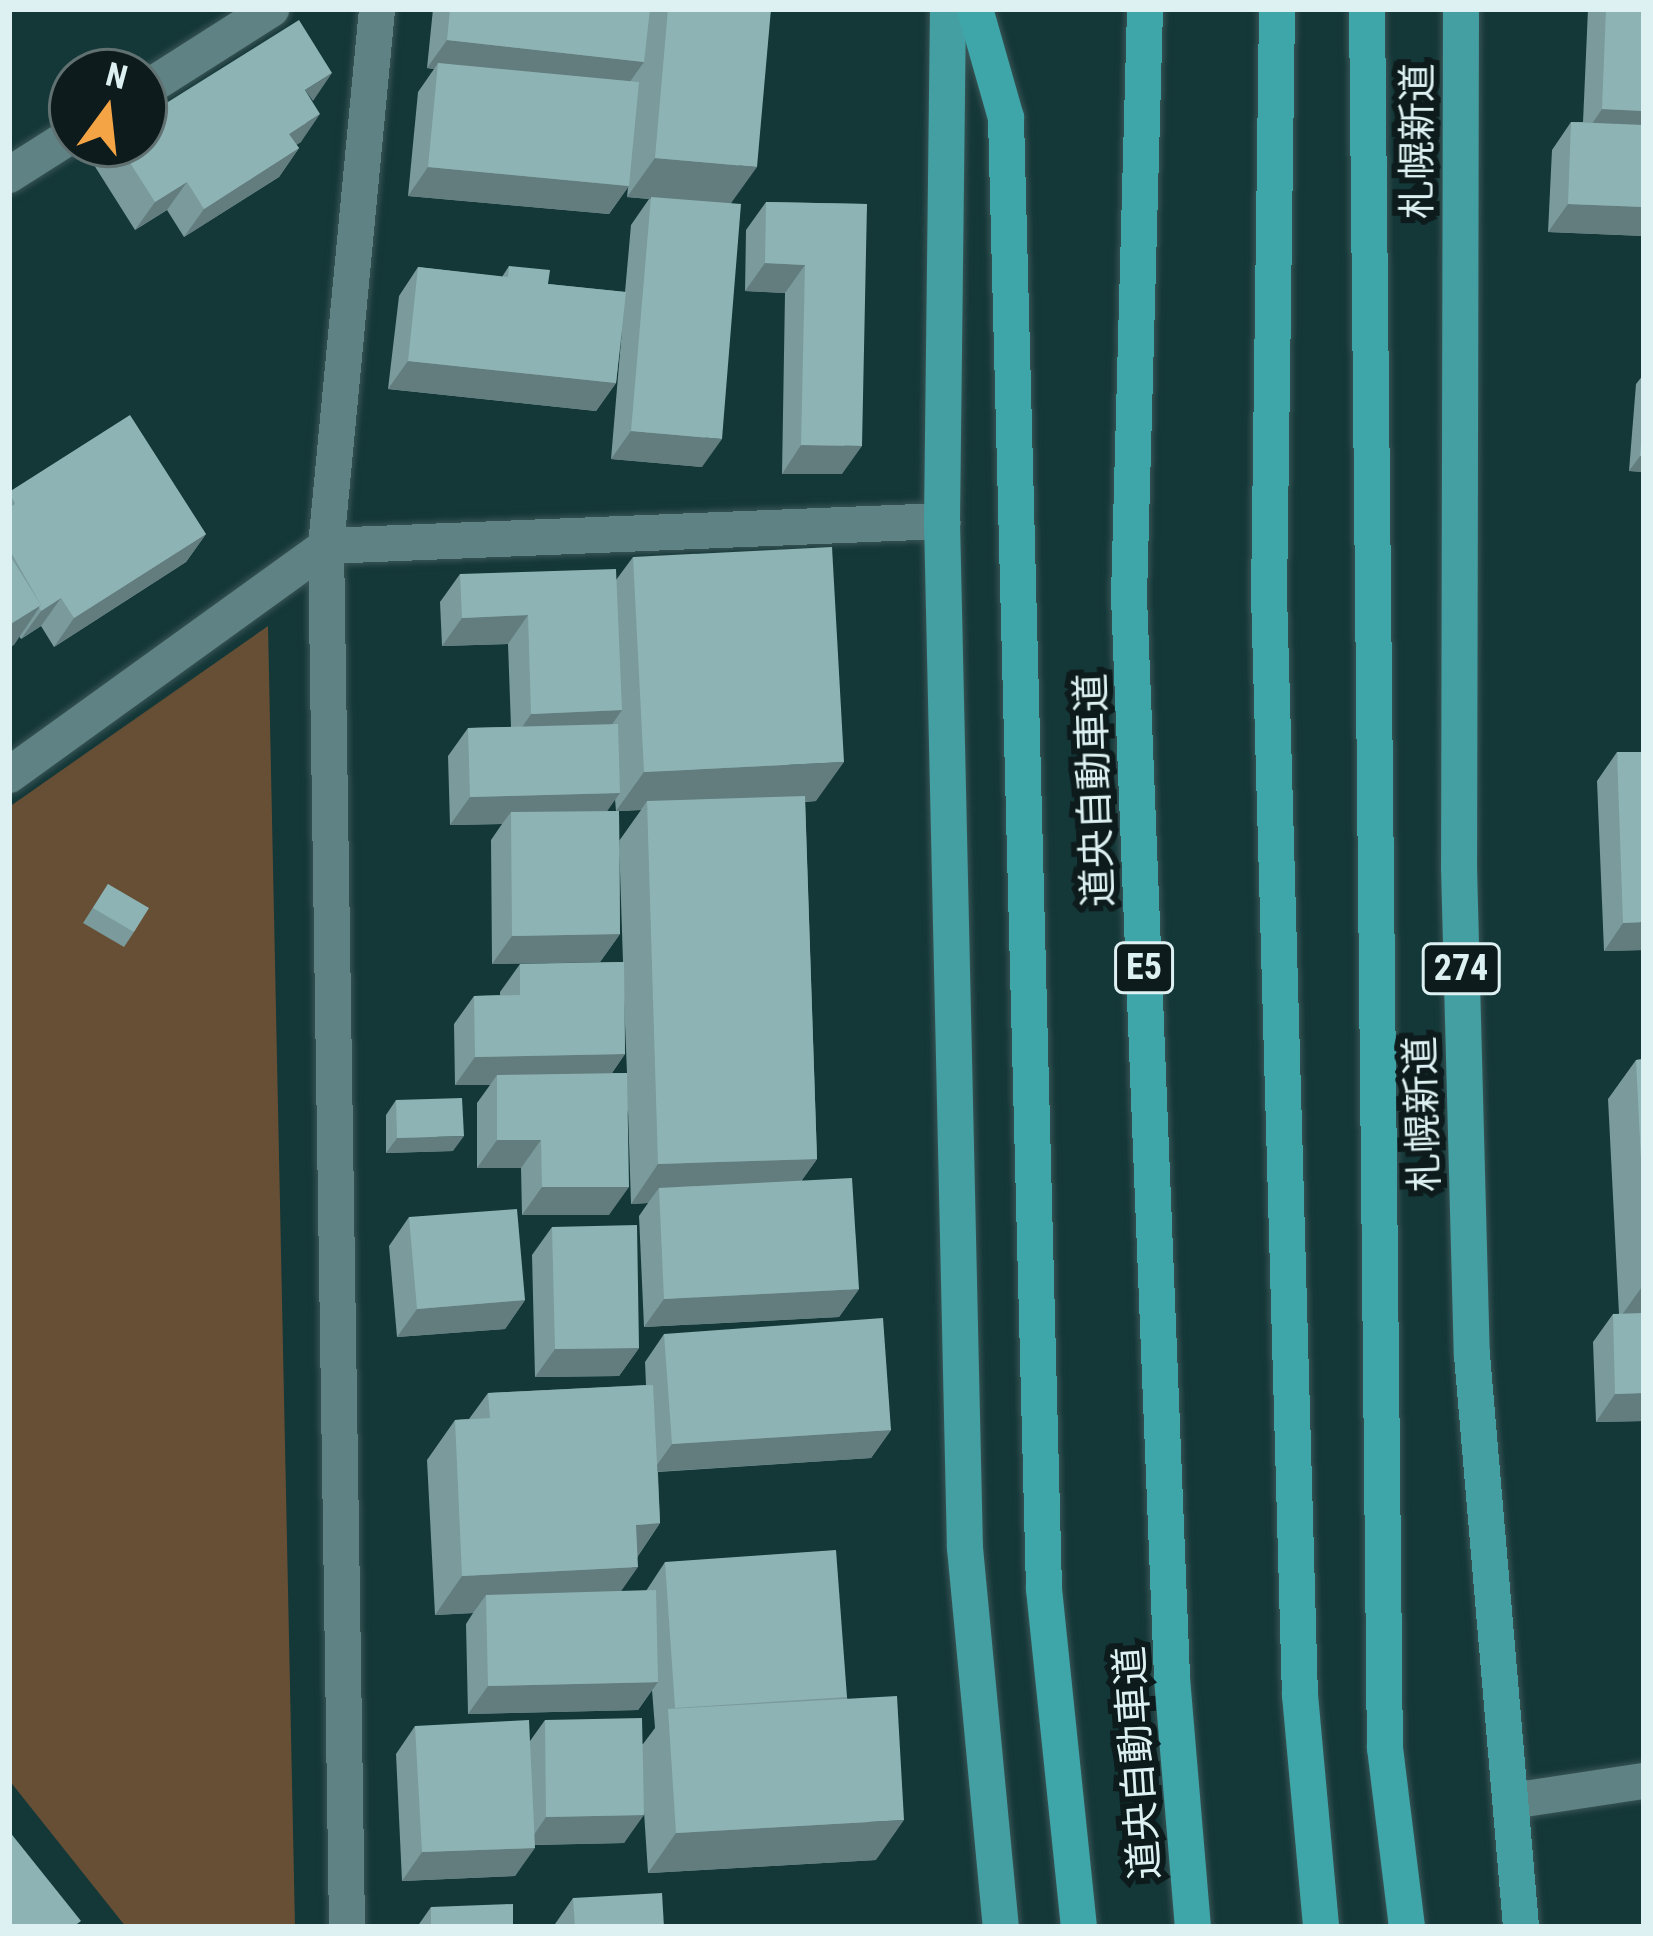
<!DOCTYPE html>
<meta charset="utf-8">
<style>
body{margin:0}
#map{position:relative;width:1653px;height:1936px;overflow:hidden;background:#143738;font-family:"Roboto Condensed","Noto Sans JP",sans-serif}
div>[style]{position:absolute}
.green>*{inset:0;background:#674f35}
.roads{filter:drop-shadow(0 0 3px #3a5556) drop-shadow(0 0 3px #3a5556)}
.minor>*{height:36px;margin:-18px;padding:0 18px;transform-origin:18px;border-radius:18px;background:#5f8384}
.trunk>*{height:36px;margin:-18px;padding:0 18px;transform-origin:18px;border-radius:18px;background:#449fa2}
.motorway>*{height:36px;margin:-18px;padding:0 18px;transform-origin:18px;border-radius:18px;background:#3ea6a9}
.wall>*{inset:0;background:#7a9a9b}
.shaded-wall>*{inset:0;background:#637d7e}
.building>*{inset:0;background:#8eb3b4}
span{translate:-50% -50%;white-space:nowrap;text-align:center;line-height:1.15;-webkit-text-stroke:12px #0d1b1c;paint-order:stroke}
.shield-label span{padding:3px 9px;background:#0d1b1c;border:3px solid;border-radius:9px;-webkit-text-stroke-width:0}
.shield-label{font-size:36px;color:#def1f2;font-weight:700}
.street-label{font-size:39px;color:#def1f2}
.frame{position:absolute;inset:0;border:12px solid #def1f2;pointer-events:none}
.north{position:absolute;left:48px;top:48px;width:120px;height:120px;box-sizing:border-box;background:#0d1b1c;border:3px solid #617172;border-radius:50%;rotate:15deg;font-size:33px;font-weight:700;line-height:48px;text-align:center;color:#def1f2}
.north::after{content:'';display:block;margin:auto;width:42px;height:54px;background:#f4a444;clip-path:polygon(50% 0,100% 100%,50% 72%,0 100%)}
</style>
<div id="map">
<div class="green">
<div style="clip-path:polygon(268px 626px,295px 1927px,126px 1927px,9px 1780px,9px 807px)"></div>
</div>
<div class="roads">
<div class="minor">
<div style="left:144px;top:90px;width:151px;rotate:-32.5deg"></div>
<div style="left:9px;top:175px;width:75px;rotate:-32.4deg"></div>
<div style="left:9px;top:775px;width:391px;rotate:-35.8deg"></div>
<div style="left:326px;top:546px;width:617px;rotate:-2.32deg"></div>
<div style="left:1511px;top:1801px;width:134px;rotate:-8.6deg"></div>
<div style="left:347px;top:1927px;width:1381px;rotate:-90.87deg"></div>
<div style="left:326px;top:546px;width:539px;rotate:-84.57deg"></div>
</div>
<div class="trunk">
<div style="left:948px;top:9px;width:512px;rotate:90.67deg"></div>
<div style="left:942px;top:521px;width:1027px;rotate:88.72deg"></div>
<div style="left:965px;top:1548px;width:381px;rotate:84.6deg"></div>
<div style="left:1461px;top:9px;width:858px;rotate:90.13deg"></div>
<div style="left:1459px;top:867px;width:488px;rotate:88.5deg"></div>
<div style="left:1472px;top:1355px;width:574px;rotate:85.1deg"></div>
</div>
<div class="motorway">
<div style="left:975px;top:9px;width:113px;rotate:74.1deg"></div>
<div style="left:1006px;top:118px;width:1471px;rotate:88.52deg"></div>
<div style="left:1044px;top:1589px;width:340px;rotate:84.1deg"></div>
<div style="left:1145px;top:9px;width:588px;rotate:91.56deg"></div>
<div style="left:1129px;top:597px;width:1082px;rotate:87.72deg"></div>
<div style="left:1172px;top:1678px;width:250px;rotate:85.2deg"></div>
<div style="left:1277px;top:9px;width:585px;rotate:90.78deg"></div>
<div style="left:1269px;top:594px;width:1101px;rotate:88.39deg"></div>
<div style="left:1300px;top:1695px;width:233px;rotate:84.8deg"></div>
<div style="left:1367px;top:9px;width:1739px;rotate:89.41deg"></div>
<div style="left:1385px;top:1748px;width:180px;rotate:83deg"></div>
</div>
</div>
<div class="wall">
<div style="clip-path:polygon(433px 9px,771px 9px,731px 204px,702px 467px,611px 459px,622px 329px,616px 383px,596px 411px,388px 389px,399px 296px,418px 267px,502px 277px,509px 266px,548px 284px,625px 292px,631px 225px,649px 199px,627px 197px,628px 187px,609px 214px,408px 196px,418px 92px,434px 69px,427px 68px)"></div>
<div style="clip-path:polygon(1588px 9px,1644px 9px,1644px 236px,1548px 232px,1552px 150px,1571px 122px,1583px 122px)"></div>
<div style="clip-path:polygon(312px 101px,301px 142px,296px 145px,299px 148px,279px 177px,184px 237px,167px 210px,135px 230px,94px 165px,108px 144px,144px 144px)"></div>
<div style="clip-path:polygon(766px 202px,867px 204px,842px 474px,782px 474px,785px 293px,745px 291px,746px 230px)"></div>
<div style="clip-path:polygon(1644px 374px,1644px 472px,1629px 471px,1636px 384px)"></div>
<div style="clip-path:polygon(9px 492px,206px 534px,186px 562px,54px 647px,41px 626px,21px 639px,19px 636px,9px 648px)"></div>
<div style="clip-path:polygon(evenodd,633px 557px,816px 801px,805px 802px,817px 1159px,802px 1180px,859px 1289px,839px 1317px,644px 1327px,639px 1216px,648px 1203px,631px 1204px,628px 1110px,609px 1215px,522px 1215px,521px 1168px,477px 1168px,477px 1103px,490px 1085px,455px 1085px,454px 1024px,474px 996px,500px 995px,500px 992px,520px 964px,623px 962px,619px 841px,641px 810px,619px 811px,620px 934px,600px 962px,492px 964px,491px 840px,502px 824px,450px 825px,448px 756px,468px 728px,511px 727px,508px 644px,442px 646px,440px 602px,460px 574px,616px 580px,633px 557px,615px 799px,616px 811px,607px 811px,615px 799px,633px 557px,624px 999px,627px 1073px,612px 1073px,625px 1054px,624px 999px)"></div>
<div style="clip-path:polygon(1617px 752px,1644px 950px,1604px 951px,1597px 781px)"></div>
<div style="clip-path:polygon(108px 884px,134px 932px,124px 947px,83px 923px)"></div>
<div style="clip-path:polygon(1644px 1059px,1644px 1421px,1596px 1422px,1593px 1342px,1613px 1314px,1619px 1314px,1608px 1099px,1636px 1060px)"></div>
<div style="clip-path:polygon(396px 1100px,453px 1151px,386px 1153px,386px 1115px)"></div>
<div style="clip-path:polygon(409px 1217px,525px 1300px,505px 1329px,397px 1337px,389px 1246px)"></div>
<div style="clip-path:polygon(552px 1227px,639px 1348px,619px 1376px,535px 1377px,532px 1255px)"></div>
<div style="clip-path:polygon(664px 1334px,891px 1430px,871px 1458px,658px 1472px,660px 1523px,638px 1556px,621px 1591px,646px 1591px,665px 1562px,847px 1697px,876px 1860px,648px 1873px,644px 1812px,624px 1843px,535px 1845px,515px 1876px,402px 1881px,396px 1754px,415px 1726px,530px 1741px,545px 1720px,643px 1744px,655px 1728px,652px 1690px,638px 1710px,468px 1714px,466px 1624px,473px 1613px,435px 1615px,427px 1460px,455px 1420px,469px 1419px,488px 1393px,646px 1385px,645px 1362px)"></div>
<div style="clip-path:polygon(573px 1898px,664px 1927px,553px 1927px)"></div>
<div style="clip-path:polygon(431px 1907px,513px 1927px,417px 1927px)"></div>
</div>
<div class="shaded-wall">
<div style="clip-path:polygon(447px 40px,644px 62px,624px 90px,438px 63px,434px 69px,427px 68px)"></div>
<div style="clip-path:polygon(332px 73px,313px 101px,305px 90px)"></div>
<div style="clip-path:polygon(1602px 109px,1644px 111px,1644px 140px,1583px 137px)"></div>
<div style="clip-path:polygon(320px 114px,301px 142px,269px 162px,289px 134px)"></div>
<div style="clip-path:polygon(299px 148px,279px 177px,184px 237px,204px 209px)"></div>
<div style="clip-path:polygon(655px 158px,757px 167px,729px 206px,627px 197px)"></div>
<div style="clip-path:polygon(428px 167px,629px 186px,609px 214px,408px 196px)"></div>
<div style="clip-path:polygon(187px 182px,167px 210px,135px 230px,155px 202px)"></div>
<div style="clip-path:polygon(1568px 204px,1644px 207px,1644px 236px,1548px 232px)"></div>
<div style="clip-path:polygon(765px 263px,805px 265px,785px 293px,745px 291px)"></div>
<div style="clip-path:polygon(408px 361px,616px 383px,596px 411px,388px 389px)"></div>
<div style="clip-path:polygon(631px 431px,722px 439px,702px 467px,611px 459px)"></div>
<div style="clip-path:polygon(801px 445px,862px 446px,842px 474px,782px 474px)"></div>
<div style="clip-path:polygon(1640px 456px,1644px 456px,1644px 472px,1629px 471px)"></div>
<div style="clip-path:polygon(206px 534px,186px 562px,54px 647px,74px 618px)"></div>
<div style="clip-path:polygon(61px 598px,41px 626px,21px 639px,41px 611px)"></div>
<div style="clip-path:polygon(41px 605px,14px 645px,9px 648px,9px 625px)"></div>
<div style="clip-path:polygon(528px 615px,508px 644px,442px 646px,462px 618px)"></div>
<div style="clip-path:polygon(622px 710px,602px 739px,512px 742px,531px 714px)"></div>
<div style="clip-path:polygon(844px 762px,816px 801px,647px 810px,647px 801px,641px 810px,616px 811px,644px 772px)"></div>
<div style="clip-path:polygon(620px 793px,600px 821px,511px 812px,502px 824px,450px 825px,470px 797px)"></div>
<div style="clip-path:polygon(1644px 922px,1644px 950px,1604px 951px,1623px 923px)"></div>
<div style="clip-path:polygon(620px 934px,600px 962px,492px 964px,512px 936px)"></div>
<div style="clip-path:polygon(625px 1054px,605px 1083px,497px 1075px,490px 1085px,455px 1085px,475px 1057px)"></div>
<div style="clip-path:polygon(464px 1136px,453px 1151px,386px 1153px,397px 1138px)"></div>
<div style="clip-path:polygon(497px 1140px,541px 1140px,521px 1168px,477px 1168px)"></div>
<div style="clip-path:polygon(817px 1159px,789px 1198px,659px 1188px,648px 1203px,631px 1204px,658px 1164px)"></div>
<div style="clip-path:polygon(542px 1187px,629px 1187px,609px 1215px,522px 1215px)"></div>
<div style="clip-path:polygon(1644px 1284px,1644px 1318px,1619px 1319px)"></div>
<div style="clip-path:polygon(859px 1289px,839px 1317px,644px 1327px,664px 1299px)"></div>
<div style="clip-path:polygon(525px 1300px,505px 1329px,397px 1337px,417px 1309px)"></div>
<div style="clip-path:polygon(639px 1348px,619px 1376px,535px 1377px,555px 1349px)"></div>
<div style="clip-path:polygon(1644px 1393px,1644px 1421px,1596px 1422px,1615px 1394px)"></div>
<div style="clip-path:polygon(891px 1430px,871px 1458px,652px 1472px,672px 1444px)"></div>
<div style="clip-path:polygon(660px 1523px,633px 1563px,636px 1525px)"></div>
<div style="clip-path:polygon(638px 1567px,610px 1607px,486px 1595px,473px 1613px,435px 1615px,462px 1576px)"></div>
<div style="clip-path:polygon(658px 1682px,638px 1710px,468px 1714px,488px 1686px)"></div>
<div style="clip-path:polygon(644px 1815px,624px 1843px,527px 1845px,546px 1817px)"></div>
<div style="clip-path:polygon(904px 1820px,876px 1860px,648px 1873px,676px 1833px)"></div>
<div style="clip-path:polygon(535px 1848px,515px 1876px,402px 1881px,422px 1852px)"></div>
</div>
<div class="building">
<div style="clip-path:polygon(450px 9px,650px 9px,644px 62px,447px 40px)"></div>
<div style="clip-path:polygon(668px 9px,771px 9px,757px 167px,655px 158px)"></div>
<div style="clip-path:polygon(1606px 9px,1644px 9px,1644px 111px,1602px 109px)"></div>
<div style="clip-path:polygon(299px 20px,332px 73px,305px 90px,320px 114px,289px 134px,299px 148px,204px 209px,187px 182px,155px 202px,118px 144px,144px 144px,144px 117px)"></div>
<div style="clip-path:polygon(438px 63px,639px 82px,629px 186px,428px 167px)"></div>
<div style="clip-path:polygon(1571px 122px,1644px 125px,1644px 207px,1568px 204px)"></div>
<div style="clip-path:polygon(651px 197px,741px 204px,722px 439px,631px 431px)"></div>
<div style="clip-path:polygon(766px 202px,867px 204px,862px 446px,801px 445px,805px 265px,765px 263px)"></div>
<div style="clip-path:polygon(509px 266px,550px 270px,548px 284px,626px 292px,616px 383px,408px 361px,418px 267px,508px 277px)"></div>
<div style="clip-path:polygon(1644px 405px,1644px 456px,1640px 456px)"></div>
<div style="clip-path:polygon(130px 415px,206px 534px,74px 618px,61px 598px,41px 611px,39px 607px,41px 605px,9px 549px,9px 508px,15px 504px,9px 492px)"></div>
<div style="clip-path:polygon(832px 547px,844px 762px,644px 772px,633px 557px)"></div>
<div style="clip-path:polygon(9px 554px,41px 605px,9px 625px)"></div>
<div style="clip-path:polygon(616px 569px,622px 710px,531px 714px,528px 615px,462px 618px,460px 574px)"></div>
<div style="clip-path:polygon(618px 724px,620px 793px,470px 797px,468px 728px)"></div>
<div style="clip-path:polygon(1617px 752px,1644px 752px,1644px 922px,1623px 923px)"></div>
<div style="clip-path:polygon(805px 796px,817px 1159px,658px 1164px,647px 801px)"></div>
<div style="clip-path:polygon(619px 811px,620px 934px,512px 936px,511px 812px)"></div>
<div style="clip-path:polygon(108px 884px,149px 908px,134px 932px,93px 908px)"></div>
<div style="clip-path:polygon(624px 962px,625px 1054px,475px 1057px,474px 996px,520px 995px,520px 964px)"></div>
<div style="clip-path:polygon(1644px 1059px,1644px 1221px,1636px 1060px)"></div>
<div style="clip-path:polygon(627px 1073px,629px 1187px,542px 1187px,541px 1140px,497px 1140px,497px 1075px)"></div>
<div style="clip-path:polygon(462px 1098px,464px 1136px,397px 1138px,396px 1100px)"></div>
<div style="clip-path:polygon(852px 1178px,859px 1289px,664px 1299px,659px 1188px)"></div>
<div style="clip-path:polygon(517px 1209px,525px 1300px,417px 1309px,409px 1217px)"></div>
<div style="clip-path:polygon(637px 1225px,639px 1348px,555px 1349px,552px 1227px)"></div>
<div style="clip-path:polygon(1644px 1313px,1644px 1393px,1615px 1394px,1613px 1314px)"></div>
<div style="clip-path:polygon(883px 1318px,891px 1430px,672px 1444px,664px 1334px)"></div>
<div style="clip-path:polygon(653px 1385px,660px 1523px,636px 1525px,638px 1567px,462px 1576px,455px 1420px,490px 1418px,488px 1393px)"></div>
<div style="clip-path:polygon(836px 1550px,847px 1697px,675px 1708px,665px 1562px)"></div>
<div style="clip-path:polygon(656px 1590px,658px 1682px,488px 1686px,486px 1595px)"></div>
<div style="clip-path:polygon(897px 1696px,904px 1820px,676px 1833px,668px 1709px)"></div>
<div style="clip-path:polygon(642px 1718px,644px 1815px,546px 1817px,545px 1720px)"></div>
<div style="clip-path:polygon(529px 1720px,535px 1848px,422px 1852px,415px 1726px)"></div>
<div style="clip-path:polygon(9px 1831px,81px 1921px,73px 1927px,9px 1927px)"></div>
<div style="clip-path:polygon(662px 1893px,664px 1927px,575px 1927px,573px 1898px)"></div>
<div style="clip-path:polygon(513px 1904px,513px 1927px,431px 1927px,431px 1907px)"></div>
</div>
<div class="shield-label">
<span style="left:1144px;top:968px">E5</span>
<span style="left:1461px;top:969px">274</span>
</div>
<div class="street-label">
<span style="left:1418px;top:141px;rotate:-90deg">札幌新道</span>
<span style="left:1095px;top:790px;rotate:-92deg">道央自動車道</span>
<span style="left:1423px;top:1114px;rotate:-92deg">札幌新道</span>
<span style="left:1138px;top:1763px;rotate:-94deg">道央自動車道</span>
</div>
<div class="frame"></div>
<div class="north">N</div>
</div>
